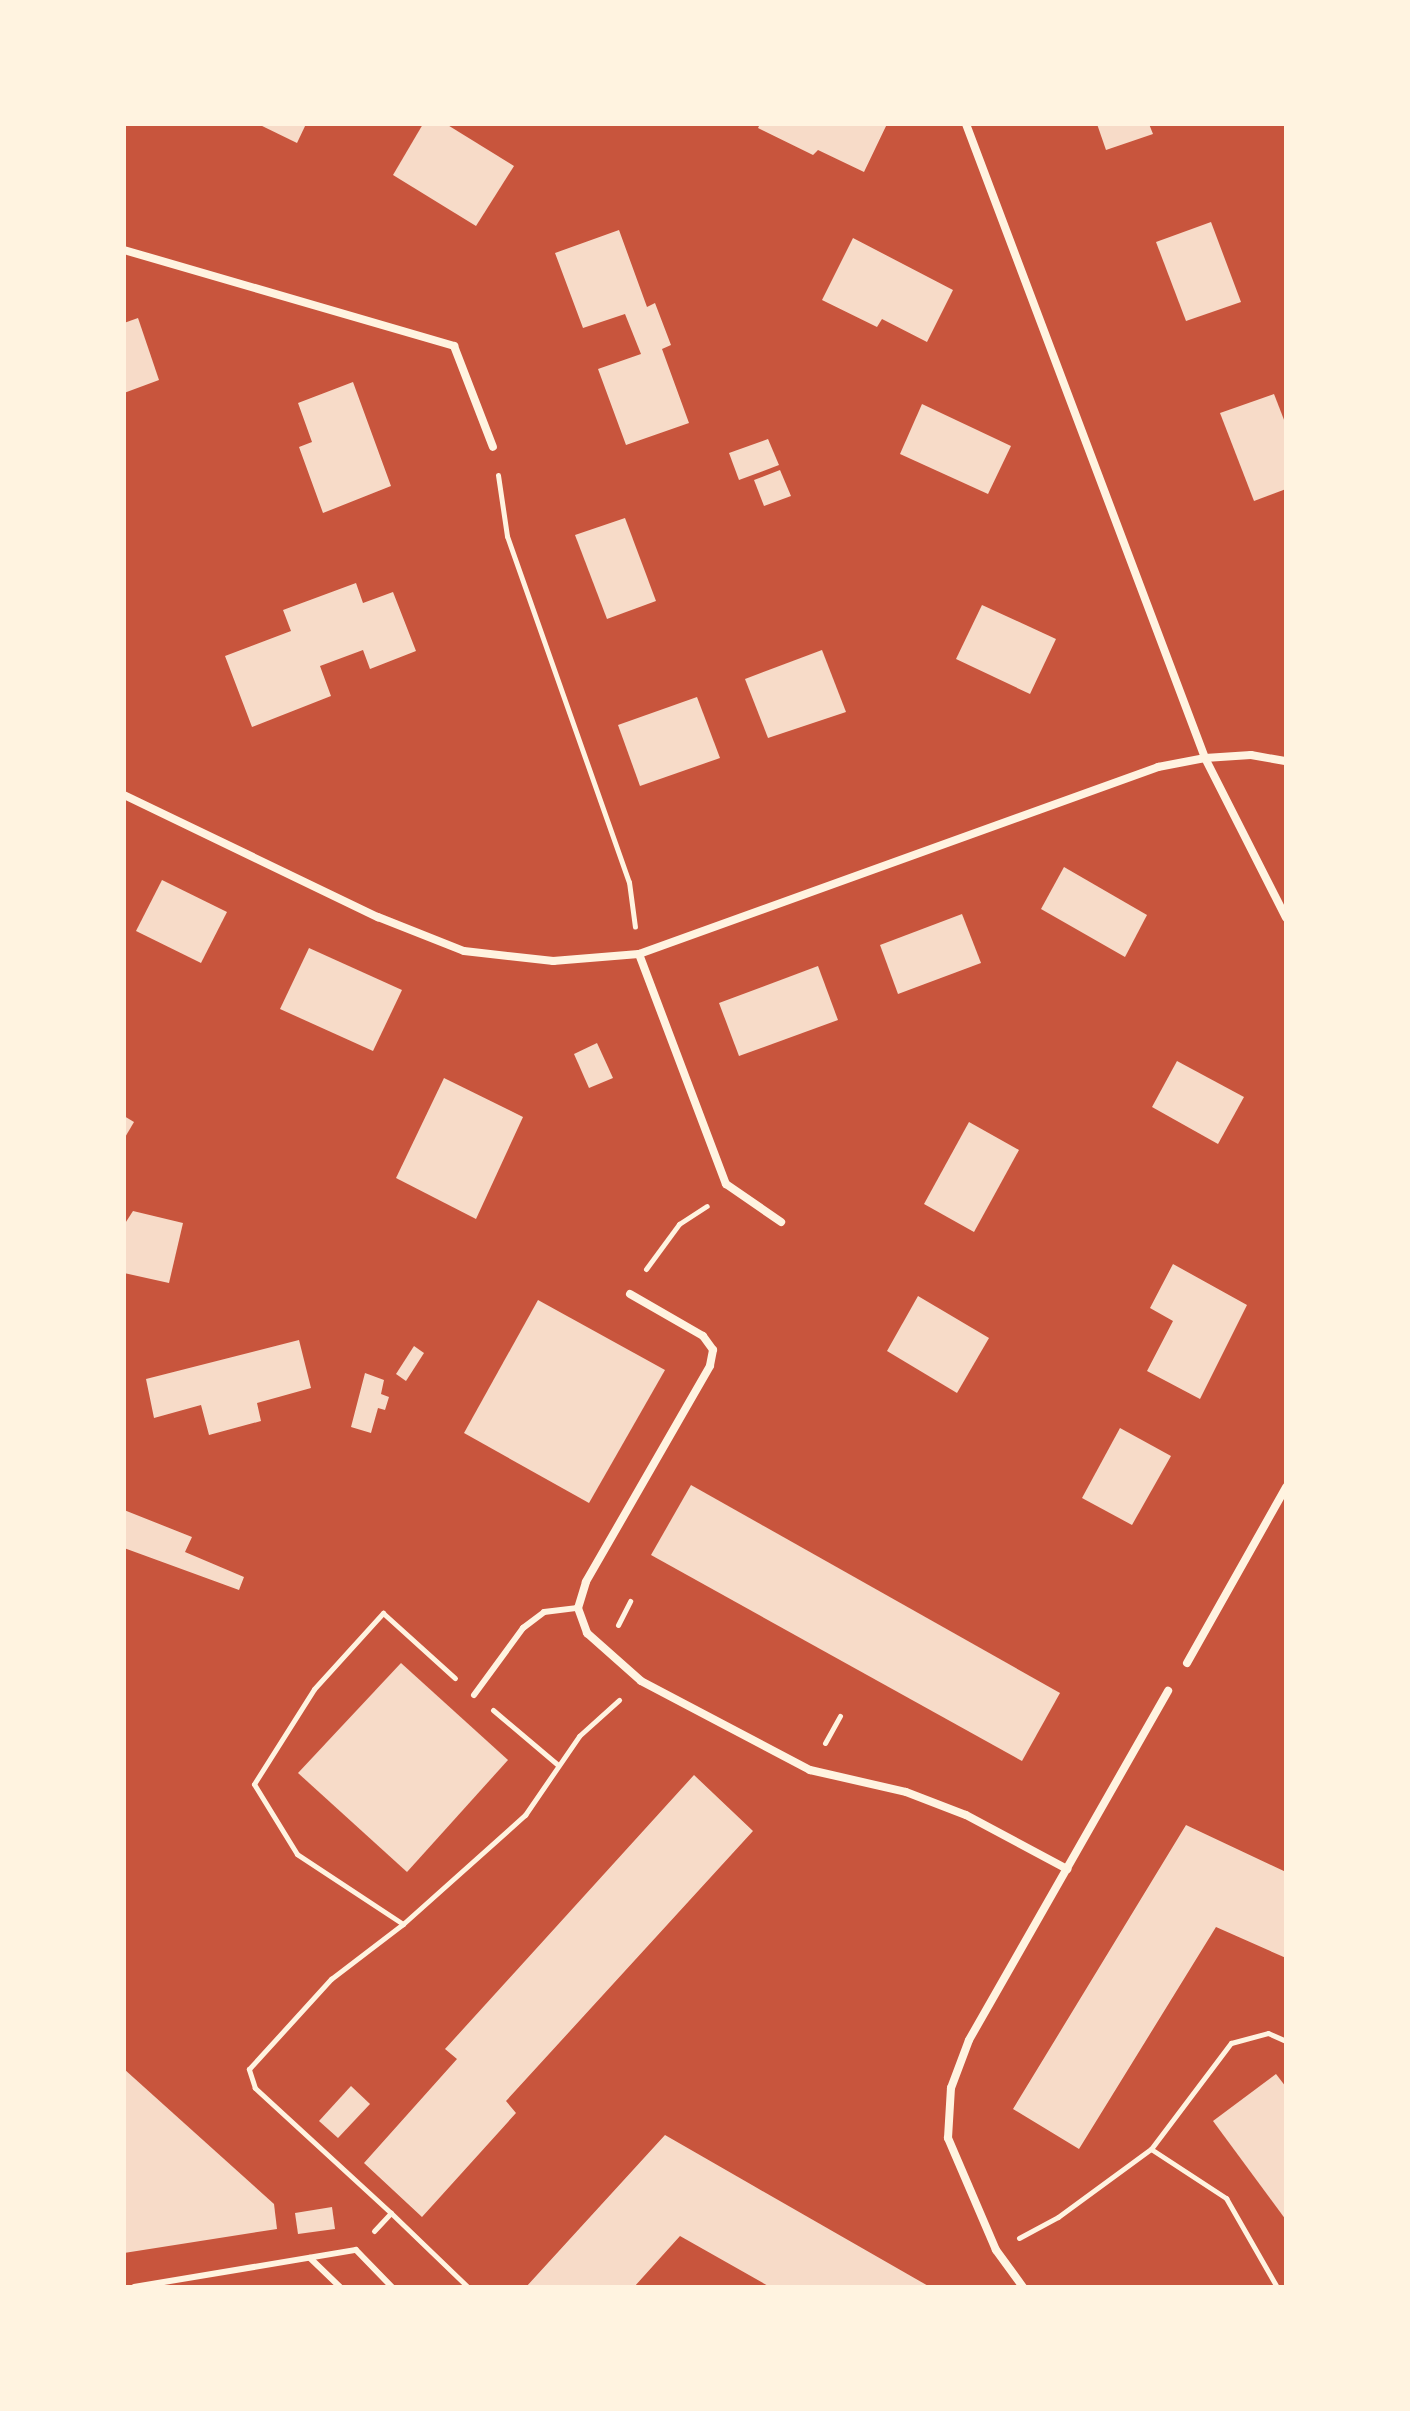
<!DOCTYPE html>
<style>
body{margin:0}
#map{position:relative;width:1410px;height:2411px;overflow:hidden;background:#c8553d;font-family:"IBM Plex Sans",sans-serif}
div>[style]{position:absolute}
.building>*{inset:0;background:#f7dbc8}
.path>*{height:5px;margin:-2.5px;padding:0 2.5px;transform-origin:2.5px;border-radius:2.5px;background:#fff3e0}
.service>*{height:6px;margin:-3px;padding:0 3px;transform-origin:3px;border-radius:3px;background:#fff3e0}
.minor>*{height:8px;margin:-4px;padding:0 4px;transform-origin:4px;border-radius:4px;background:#fff3e0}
span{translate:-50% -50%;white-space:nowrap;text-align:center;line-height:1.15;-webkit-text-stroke:7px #fff3e0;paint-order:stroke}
.frame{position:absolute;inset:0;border:126px solid #fff3e0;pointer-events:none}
</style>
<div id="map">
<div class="building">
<div style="clip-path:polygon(258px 124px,306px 124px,297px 143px)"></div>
<div style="clip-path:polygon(423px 124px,446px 124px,514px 166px,476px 226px,393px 175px)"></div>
<div style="clip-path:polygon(760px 124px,887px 124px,864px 172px,818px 150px,813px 155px,758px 128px)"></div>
<div style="clip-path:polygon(1097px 124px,1149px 124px,1153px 134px,1106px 150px)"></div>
<div style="clip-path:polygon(1211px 222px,1241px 302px,1186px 321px,1156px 242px)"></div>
<div style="clip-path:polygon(619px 230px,647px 307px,655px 303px,671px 345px,662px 349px,689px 423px,626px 445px,598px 369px,641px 354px,625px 314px,583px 328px,555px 253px)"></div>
<div style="clip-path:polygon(853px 238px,953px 290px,927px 342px,882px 319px,877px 327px,822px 300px)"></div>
<div style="clip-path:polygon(138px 318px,159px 380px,124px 393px,124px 323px)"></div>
<div style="clip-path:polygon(353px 382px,391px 486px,323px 513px,299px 447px,312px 442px,298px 403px)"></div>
<div style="clip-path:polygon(1274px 394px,1286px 425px,1286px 489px,1254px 501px,1220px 413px)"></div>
<div style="clip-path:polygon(922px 404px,1011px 446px,988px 494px,900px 454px)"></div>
<div style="clip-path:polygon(768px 439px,779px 465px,739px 480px,729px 453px)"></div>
<div style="clip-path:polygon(780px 470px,791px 496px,764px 506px,754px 480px)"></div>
<div style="clip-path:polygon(625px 518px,656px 601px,607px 619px,575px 535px)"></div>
<div style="clip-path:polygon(356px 583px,363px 603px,393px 592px,416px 651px,370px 669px,363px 650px,320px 666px,331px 696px,252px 727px,225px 656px,291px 631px,283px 610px)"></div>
<div style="clip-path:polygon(982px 605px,1056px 639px,1030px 694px,956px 659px)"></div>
<div style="clip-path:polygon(822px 650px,846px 712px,768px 738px,745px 679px)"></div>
<div style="clip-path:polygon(697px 697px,720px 758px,640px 786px,618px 725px)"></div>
<div style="clip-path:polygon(1064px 867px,1147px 915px,1125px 957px,1041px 909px)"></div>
<div style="clip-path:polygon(162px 880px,227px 912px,201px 963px,136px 931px)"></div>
<div style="clip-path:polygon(962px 914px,981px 963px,898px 994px,880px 945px)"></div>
<div style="clip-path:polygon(309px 948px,402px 990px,373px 1051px,280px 1009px)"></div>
<div style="clip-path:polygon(818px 966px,838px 1020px,739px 1056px,719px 1003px)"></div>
<div style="clip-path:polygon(597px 1043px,613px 1078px,589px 1088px,574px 1054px)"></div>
<div style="clip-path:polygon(1177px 1061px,1244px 1097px,1218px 1144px,1152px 1107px)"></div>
<div style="clip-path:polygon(444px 1078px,523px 1117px,476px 1219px,396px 1178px)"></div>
<div style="clip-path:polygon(124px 1116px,134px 1122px,124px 1139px)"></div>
<div style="clip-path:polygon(969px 1122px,1019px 1150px,974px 1232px,924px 1204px)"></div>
<div style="clip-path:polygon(133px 1211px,183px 1223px,169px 1283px,124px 1273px,124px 1225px)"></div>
<div style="clip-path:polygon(1173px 1264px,1247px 1305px,1200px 1399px,1147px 1371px,1173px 1321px,1150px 1308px)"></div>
<div style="clip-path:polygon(918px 1296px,989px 1338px,957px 1393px,887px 1351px)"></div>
<div style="clip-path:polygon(538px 1300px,665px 1370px,589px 1503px,464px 1433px)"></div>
<div style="clip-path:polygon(299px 1340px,311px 1388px,257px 1403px,261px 1421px,209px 1435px,201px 1405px,154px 1418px,146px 1379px)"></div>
<div style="clip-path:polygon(414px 1346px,424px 1353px,406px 1381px,396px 1374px)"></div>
<div style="clip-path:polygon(365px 1373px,384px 1380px,381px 1394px,389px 1397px,385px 1410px,378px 1408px,371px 1433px,351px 1427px)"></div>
<div style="clip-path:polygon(1120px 1428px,1171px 1456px,1132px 1525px,1082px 1498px)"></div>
<div style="clip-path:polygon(691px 1485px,1060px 1693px,1022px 1761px,651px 1555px)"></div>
<div style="clip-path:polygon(124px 1510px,192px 1537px,185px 1552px,244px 1577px,239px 1590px,124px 1548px)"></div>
<div style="clip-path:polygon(401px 1663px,508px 1760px,407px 1872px,298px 1773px)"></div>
<div style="clip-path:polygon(694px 1775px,753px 1831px,506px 2101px,516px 2113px,422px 2217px,364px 2163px,457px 2059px,445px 2049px)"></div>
<div style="clip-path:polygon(1186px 1825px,1286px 1872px,1286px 1958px,1216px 1927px,1079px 2149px,1013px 2109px)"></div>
<div style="clip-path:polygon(124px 2069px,274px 2204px,277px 2229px,124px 2253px)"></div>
<div style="clip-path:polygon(1276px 2074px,1286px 2087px,1286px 2220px,1213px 2121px)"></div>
<div style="clip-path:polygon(351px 2086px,370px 2104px,338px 2138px,319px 2121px)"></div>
<div style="clip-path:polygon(665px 2135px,752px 2185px,930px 2287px,770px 2287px,680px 2236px,634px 2287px,526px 2287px)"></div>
<div style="clip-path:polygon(332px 2207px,335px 2229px,298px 2234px,295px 2213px)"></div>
</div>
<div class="path">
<div style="left:498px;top:475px;width:62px;rotate:81.6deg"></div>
<div style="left:507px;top:536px;width:367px;rotate:70.6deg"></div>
<div style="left:629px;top:882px;width:45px;rotate:82.4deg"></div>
<div style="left:646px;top:1269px;width:56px;rotate:-53.7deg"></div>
<div style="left:679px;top:1224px;width:33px;rotate:-33deg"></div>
<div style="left:618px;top:1625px;width:27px;rotate:-63deg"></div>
<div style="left:493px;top:1710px;width:84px;rotate:40.2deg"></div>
<div style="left:825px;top:1743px;width:31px;rotate:-61deg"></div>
<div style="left:403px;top:1924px;width:127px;rotate:-146.6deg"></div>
<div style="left:297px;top:1854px;width:82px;rotate:-121.6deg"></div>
<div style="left:254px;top:1784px;width:112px;rotate:-57.7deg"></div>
<div style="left:314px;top:1689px;width:103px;rotate:-47.8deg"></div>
<div style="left:383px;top:1613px;width:97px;rotate:42.1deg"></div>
<div style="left:1151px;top:2149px;width:90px;rotate:33.2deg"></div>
<div style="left:1226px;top:2198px;width:103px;rotate:60.2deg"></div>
<div style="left:391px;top:2213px;width:185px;rotate:-137.4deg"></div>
<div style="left:255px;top:2088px;width:20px;rotate:-108deg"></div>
<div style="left:249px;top:2069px;width:122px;rotate:-47.7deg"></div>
<div style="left:331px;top:1979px;width:91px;rotate:-37.4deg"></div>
<div style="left:403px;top:1924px;width:164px;rotate:-41.8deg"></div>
<div style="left:525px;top:1815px;width:96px;rotate:-55.6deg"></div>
<div style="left:579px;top:1736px;width:54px;rotate:-42deg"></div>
<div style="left:374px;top:2231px;width:25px;rotate:-47deg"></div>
<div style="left:391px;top:2213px;width:107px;rotate:43.9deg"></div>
<div style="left:1019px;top:2238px;width:44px;rotate:-28.3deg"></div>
<div style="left:1058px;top:2217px;width:115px;rotate:-36.2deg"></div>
<div style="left:1151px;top:2149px;width:133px;rotate:-53deg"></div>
<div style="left:1231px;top:2043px;width:38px;rotate:-15deg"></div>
<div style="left:1268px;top:2033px;width:20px;rotate:24deg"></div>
</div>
<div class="service">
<div style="left:474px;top:1695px;width:83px;rotate:-53.8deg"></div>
<div style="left:523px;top:1628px;width:26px;rotate:-37deg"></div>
<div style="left:544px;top:1612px;width:34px;rotate:-7deg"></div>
<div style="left:310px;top:2258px;width:42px;rotate:44deg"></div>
<div style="left:134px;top:2287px;width:225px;rotate:-9.5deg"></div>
<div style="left:356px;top:2250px;width:52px;rotate:45.8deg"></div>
</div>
<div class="minor">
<div style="left:966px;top:124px;width:678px;rotate:69.34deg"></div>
<div style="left:1205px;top:758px;width:179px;rotate:63.1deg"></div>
<div style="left:124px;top:250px;width:344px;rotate:16.2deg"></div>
<div style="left:454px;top:346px;width:108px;rotate:68.9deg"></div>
<div style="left:124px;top:795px;width:282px;rotate:25.7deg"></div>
<div style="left:378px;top:917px;width:92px;rotate:21.6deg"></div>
<div style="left:464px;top:951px;width:90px;rotate:6.4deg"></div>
<div style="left:553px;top:961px;width:86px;rotate:-4.7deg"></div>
<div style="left:639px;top:954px;width:552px;rotate:-19.81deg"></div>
<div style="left:1158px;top:767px;width:48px;rotate:-10.8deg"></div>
<div style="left:1205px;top:758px;width:46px;rotate:-3.7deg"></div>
<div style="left:1251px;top:755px;width:36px;rotate:10deg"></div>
<div style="left:639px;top:954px;width:246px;rotate:69.3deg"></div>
<div style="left:726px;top:1184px;width:67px;rotate:34.6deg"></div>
<div style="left:630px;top:1294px;width:84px;rotate:29.9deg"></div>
<div style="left:703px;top:1336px;width:17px;rotate:54deg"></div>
<div style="left:713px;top:1350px;width:16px;rotate:101deg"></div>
<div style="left:710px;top:1366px;width:249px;rotate:119.9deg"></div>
<div style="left:586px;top:1582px;width:27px;rotate:107deg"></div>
<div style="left:578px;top:1608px;width:27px;rotate:70deg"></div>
<div style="left:587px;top:1633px;width:72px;rotate:41.6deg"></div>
<div style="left:641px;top:1681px;width:191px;rotate:27.8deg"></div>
<div style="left:810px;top:1770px;width:98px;rotate:12.9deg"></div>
<div style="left:906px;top:1792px;width:64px;rotate:21deg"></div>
<div style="left:966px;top:1815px;width:115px;rotate:28.1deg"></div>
<div style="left:1187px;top:1663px;width:202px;rotate:-60.6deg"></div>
<div style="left:1023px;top:2287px;width:46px;rotate:-126.1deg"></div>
<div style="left:996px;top:2250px;width:122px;rotate:-113.2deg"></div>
<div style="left:948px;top:2138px;width:50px;rotate:-86.6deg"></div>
<div style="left:951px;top:2088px;width:51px;rotate:-69.4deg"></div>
<div style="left:969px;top:2040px;width:402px;rotate:-60.3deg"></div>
</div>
<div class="frame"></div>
</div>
